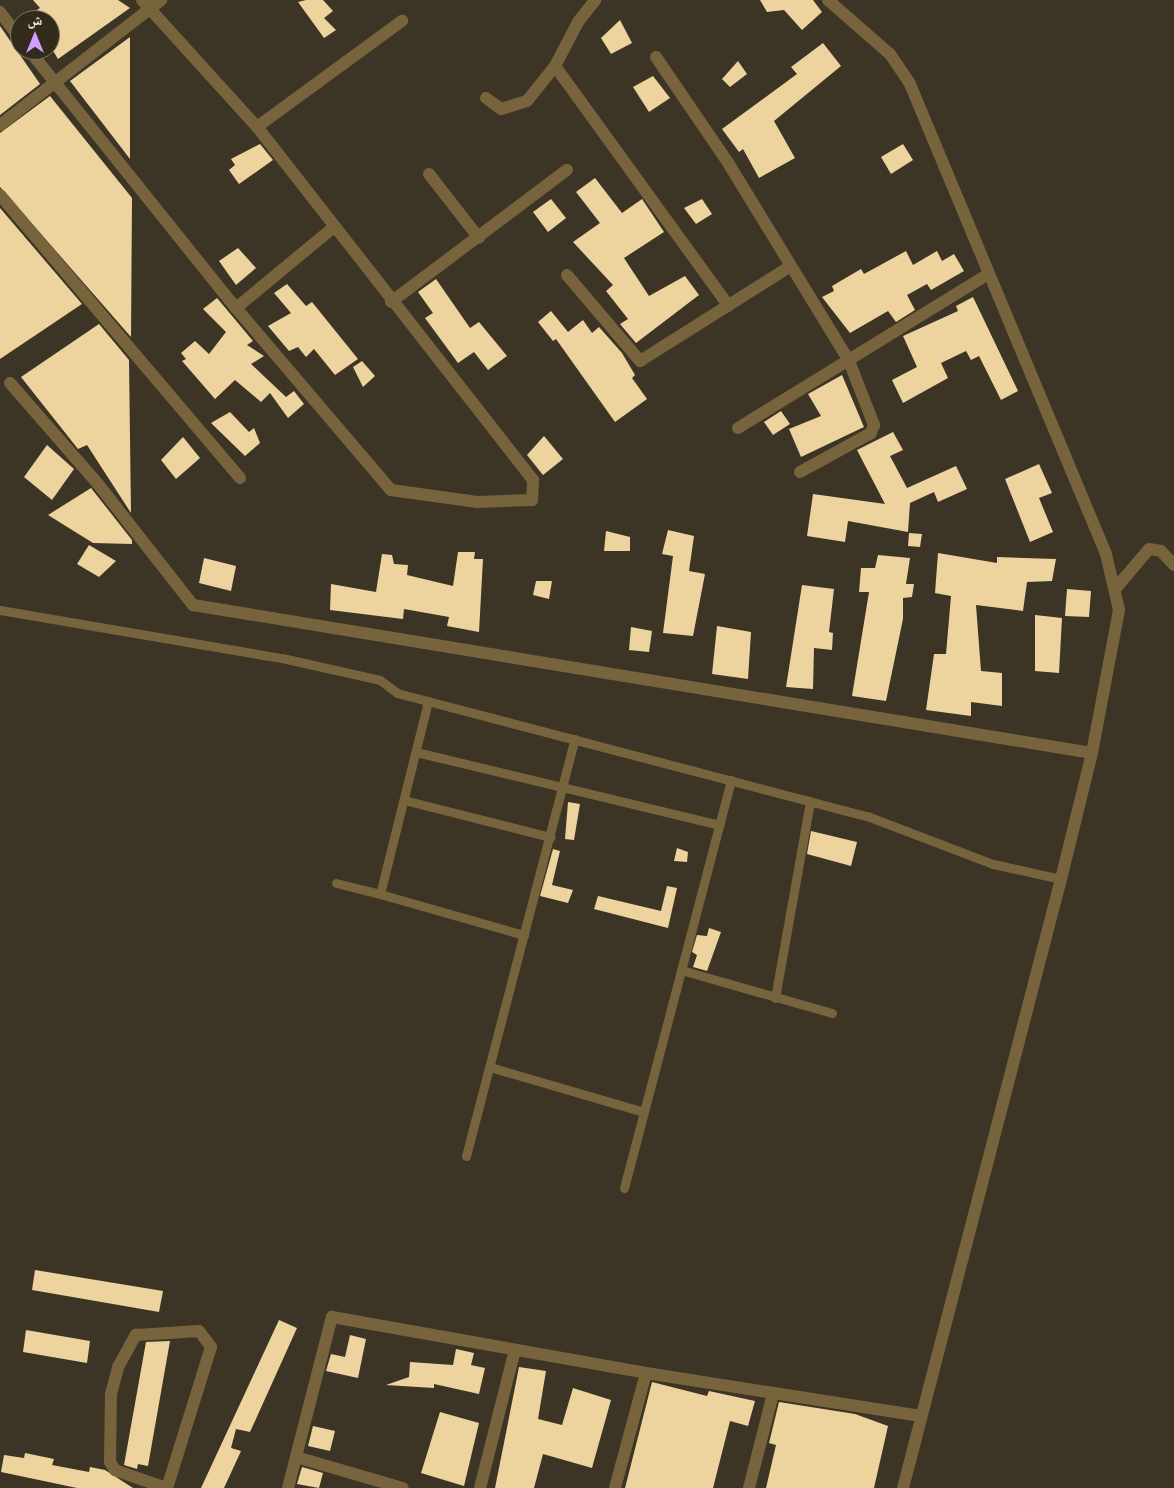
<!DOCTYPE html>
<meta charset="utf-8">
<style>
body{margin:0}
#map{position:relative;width:1174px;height:1488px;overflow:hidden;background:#3c3525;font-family:"Times New Roman","Noto Naskh Arabic",serif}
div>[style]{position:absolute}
.building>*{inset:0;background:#edd39e}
.service>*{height:9px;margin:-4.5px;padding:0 4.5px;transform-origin:4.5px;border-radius:4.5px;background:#77643d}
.minor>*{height:12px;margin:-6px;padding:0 6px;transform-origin:6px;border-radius:6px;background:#77643d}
.tertiary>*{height:12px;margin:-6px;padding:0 6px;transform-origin:6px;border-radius:6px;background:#77643d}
span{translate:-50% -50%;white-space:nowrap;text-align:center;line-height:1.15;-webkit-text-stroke:5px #322a1b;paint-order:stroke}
.north{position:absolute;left:10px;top:10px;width:50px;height:50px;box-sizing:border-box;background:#322a1b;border:1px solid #7d776a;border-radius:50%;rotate:0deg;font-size:14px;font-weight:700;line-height:20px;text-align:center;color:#eeeae0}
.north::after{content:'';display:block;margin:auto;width:18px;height:22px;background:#d19dfe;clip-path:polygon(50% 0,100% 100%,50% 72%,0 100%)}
</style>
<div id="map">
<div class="building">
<div style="clip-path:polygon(33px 0,118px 0,130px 8px,58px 59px,50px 46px,50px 20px,21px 20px,40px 8px)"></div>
<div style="clip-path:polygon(306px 0,323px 0,333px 11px,324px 18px,336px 30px,324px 38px,298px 2px)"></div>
<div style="clip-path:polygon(760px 0,813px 0,822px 12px,802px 30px,784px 10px,767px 12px)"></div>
<div style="clip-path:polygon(620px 20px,632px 43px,611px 54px,601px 38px)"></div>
<div style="clip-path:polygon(0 26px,40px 84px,0 115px)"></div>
<div style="clip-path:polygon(130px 37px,130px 159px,70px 81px)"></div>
<div style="clip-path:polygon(823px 43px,841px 66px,774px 121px,795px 158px,759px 178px,743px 149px,739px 152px,722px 129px,797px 74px,791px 67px)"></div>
<div style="clip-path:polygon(738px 61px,747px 74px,730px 87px,722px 79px)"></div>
<div style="clip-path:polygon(653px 76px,670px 98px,649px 112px,633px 87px)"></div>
<div style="clip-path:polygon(50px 96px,132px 198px,131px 337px,0 187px,0 133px)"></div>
<div style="clip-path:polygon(260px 144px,273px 160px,239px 184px,229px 170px,235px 165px,231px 159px)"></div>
<div style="clip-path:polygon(903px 144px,913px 160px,891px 174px,881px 157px)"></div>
<div style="clip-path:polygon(595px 178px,622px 213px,642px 199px,664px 232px,624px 258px,649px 296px,685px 276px,699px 295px,636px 343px,620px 324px,628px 319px,606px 291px,613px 285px,573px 242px,600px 223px,576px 192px)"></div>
<div style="clip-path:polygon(551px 199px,566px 218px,548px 232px,533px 212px)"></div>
<div style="clip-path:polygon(702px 199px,712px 214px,696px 224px,684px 208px)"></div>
<div style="clip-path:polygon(0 208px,82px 304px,0 359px)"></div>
<div style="clip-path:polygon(238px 248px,256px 268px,236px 285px,219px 261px)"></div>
<div style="clip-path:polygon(906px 251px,913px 265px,937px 251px,942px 261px,954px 254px,964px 271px,931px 290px,927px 284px,907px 295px,915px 310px,896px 322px,888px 311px,850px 333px,822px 297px,834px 291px,832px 286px,861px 269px,864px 274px)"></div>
<div style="clip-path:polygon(436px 279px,470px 328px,479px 322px,507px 356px,488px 370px,474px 352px,458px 363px,425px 318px,433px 313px,418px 292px)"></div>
<div style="clip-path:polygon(287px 284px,306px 306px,312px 302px,358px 359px,335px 375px,314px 349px,306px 357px,298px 347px,289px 351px,268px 326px,291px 313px,274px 293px)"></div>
<div style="clip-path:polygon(973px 297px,1018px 391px,1001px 400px,979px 356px,971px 360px,966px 351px,941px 363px,948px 378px,903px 403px,892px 380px,917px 367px,903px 336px,958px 311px,956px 306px)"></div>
<div style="clip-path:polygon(217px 298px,253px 341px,247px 345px,264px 356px,251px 364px,286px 397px,294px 391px,304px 404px,288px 418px,270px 393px,261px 402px,235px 380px,215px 399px,182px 361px,186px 359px,181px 353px,195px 341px,209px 354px,226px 332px,203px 309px)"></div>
<div style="clip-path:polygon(551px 311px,568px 332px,583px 320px,592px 333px,599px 327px,622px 353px,635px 375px,632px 378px,647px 399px,615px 422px,556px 339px,553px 341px,538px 322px)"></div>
<div style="clip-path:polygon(99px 324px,129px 360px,131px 513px,87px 445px,78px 449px,21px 377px)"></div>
<div style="clip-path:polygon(362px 361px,375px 376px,363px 387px,353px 367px)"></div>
<div style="clip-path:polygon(842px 375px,864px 427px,801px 457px,789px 429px,821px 416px,808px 394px)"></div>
<div style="clip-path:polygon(781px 411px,790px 424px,773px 435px,764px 422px)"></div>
<div style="clip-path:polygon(230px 412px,249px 432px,254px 428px,260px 443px,245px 456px,211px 423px)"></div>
<div style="clip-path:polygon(893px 432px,903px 450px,890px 456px,907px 488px,956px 466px,967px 489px,938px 502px,934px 492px,910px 503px,908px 532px,848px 521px,845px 542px,807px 536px,813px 494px,885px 504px,857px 450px)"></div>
<div style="clip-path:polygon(544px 436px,563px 459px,543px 475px,527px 455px)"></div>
<div style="clip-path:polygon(183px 437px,200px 458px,176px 479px,161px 460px)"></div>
<div style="clip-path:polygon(47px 445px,74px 469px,52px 500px,24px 477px)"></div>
<div style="clip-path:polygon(1039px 464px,1052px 493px,1039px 498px,1053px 532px,1030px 542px,1005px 479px)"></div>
<div style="clip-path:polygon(91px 488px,132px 540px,132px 544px,93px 543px,48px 515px)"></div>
<div style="clip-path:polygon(668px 530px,694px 536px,689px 571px,705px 574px,693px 636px,663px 633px,673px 556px,662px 554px)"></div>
<div style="clip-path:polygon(606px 531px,630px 537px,630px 551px,604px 551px)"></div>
<div style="clip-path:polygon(909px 533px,922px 534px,920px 547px,908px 546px)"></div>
<div style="clip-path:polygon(89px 545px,116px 561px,99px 577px,77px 564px)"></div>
<div style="clip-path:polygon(458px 552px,475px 552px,474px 559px,483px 559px,479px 632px,447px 626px,449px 617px,404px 609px,403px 619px,330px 610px,331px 584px,376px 592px,382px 554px,392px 555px,394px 564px,408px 565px,407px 575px,453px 586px)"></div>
<div style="clip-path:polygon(938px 553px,997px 563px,997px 557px,1056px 559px,1052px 581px,1027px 582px,1023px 611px,976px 605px,981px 671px,1002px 673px,1002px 706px,971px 702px,971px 716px,926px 710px,934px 654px,946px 654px,951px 596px,935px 593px)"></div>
<div style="clip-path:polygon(878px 555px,910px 558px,906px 584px,914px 584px,912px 597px,903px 598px,903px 619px,886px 701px,852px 696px,869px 592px,859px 592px,861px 568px,875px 568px)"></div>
<div style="clip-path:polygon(204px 558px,236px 566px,231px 591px,199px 583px)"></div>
<div style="clip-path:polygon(536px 581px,552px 581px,549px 599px,533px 595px)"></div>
<div style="clip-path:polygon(802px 585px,834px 589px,829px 632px,833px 633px,832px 650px,814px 648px,813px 689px,786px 687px)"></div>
<div style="clip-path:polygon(1067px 589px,1091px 591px,1089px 617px,1065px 616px)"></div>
<div style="clip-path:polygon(1035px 615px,1062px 618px,1059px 673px,1035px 671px)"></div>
<div style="clip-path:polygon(717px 626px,751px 632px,748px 679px,712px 674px)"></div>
<div style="clip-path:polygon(631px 627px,652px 631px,649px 652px,629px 650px)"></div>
<div style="clip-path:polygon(568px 802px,580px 804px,574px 840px,565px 839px)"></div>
<div style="clip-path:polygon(811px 831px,857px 842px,851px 866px,807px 854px)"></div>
<div style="clip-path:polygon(677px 848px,688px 852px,687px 862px,674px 861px)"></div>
<div style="clip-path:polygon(553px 849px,560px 851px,552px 885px,573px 890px,568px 903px,540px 896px)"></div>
<div style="clip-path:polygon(667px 886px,677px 888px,668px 928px,594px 909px,598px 896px,661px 911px)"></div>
<div style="clip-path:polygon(709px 928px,721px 932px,707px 971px,693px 967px,697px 955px,692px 952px,697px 935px,707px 936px)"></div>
<div style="clip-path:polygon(35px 1270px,163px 1291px,159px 1312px,32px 1290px)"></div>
<div style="clip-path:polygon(279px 1320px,297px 1328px,250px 1432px,236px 1429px,231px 1448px,241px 1451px,224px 1488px,201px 1488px)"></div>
<div style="clip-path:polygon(26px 1330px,90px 1341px,87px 1363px,23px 1352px)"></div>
<div style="clip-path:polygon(350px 1335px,366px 1339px,358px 1378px,326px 1371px,331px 1354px,345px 1357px)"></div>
<div style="clip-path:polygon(170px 1341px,148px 1466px,138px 1464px,137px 1469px,124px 1465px,146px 1342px)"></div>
<div style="clip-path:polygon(456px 1349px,474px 1353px,471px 1365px,485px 1368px,479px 1394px,434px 1384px,434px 1388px,386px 1385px,409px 1377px,410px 1362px,453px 1365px)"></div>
<div style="clip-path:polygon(519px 1367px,546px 1371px,538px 1419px,562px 1425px,573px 1388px,611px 1400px,592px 1468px,543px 1454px,534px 1488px,495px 1488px)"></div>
<div style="clip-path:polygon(652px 1382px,707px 1396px,709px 1391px,755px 1401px,748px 1426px,730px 1421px,713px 1488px,625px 1488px)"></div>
<div style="clip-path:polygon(779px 1402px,855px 1414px,888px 1426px,874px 1488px,766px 1488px,776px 1445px,769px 1443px)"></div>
<div style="clip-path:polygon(440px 1412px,479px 1423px,464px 1486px,421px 1473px)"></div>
<div style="clip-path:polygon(313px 1426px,335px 1431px,330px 1451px,308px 1446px)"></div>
<div style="clip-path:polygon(25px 1453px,54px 1459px,52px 1465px,89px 1472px,90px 1467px,105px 1470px,133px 1488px,77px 1488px,1px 1472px,4px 1455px,24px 1458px)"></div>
<div style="clip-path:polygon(302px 1467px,323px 1473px,319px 1488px,297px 1484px)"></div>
</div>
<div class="service">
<div style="left:0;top:610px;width:286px;rotate:9.7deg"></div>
<div style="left:282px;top:658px;width:100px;rotate:12.7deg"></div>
<div style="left:380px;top:680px;width:21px;rotate:37deg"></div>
<div style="left:397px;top:693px;width:486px;rotate:14.7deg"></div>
<div style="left:867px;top:816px;width:135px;rotate:20.9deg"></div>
<div style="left:993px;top:864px;width:70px;rotate:12.4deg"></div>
<div style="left:416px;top:752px;width:312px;rotate:13.5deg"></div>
<div style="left:404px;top:800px;width:151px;rotate:14.2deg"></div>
<div style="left:336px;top:883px;width:45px;rotate:14deg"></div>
<div style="left:380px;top:894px;width:199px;rotate:-76deg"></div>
<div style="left:380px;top:894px;width:150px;rotate:15.9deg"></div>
<div style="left:681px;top:970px;width:157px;rotate:15.9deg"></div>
<div style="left:775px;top:998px;width:200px;rotate:-79.9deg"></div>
<div style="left:490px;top:1067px;width:160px;rotate:16.3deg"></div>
<div style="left:466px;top:1156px;width:431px;rotate:-75.4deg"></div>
<div style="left:624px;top:1188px;width:422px;rotate:-75.3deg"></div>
</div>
<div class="minor">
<div style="left:0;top:12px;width:34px;rotate:53deg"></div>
<div style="left:29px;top:50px;width:331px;rotate:51.3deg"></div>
<div style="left:236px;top:308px;width:239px;rotate:49.6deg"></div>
<div style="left:391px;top:490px;width:87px;rotate:7.9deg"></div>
<div style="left:477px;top:502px;width:55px;rotate:-2.1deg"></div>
<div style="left:532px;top:500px;width:20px;rotate:-87deg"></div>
<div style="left:533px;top:480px;width:448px;rotate:-128deg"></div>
<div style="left:257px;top:127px;width:171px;rotate:-132.2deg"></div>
<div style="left:656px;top:57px;width:126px;rotate:55.7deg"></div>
<div style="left:727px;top:161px;width:234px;rotate:58.6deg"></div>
<div style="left:849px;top:361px;width:69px;rotate:68.7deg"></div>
<div style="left:874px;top:425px;width:9px;rotate:111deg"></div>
<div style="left:871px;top:433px;width:81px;rotate:151.2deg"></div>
<div style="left:555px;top:66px;width:296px;rotate:54.1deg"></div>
<div style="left:486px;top:98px;width:19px;rotate:36deg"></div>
<div style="left:501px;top:109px;width:27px;rotate:-17deg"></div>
<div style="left:527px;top:101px;width:45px;rotate:-51.3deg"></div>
<div style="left:555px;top:66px;width:50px;rotate:-62.4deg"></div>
<div style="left:578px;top:22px;width:28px;rotate:-52deg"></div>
<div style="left:0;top:125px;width:204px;rotate:-37.8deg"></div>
<div style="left:257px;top:127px;width:180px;rotate:-36.2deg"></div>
<div style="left:429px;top:174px;width:81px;rotate:52deg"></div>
<div style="left:0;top:195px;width:371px;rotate:49.7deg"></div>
<div style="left:567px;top:275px;width:113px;rotate:49.7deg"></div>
<div style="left:640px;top:361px;width:178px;rotate:-32.2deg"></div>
<div style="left:391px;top:302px;width:220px;rotate:-36.9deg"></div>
<div style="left:236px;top:308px;width:127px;rotate:-39.6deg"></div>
<div style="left:10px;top:383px;width:134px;rotate:48.9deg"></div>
<div style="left:98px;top:484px;width:154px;rotate:51.9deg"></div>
<div style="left:193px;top:605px;width:911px;rotate:9.35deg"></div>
<div style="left:738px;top:428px;width:292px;rotate:-31.6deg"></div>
<div style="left:1115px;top:589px;width:52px;rotate:-49.6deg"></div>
<div style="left:1149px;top:549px;width:12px;rotate:9deg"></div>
<div style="left:1161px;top:551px;width:19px;rotate:47deg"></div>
<div style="left:296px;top:1457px;width:111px;rotate:16.2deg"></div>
<div style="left:166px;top:1488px;width:54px;rotate:-160.6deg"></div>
<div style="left:115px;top:1470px;width:9px;rotate:-122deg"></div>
<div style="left:110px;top:1462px;width:68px;rotate:-89.2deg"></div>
<div style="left:111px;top:1394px;width:28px;rotate:-75deg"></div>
<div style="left:118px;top:1367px;width:37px;rotate:-61deg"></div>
<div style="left:136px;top:1335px;width:63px;rotate:-3.6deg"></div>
<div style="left:199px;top:1331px;width:20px;rotate:53deg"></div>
<div style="left:211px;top:1347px;width:148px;rotate:107.3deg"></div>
<div style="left:288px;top:1488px;width:177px;rotate:-75.6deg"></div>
<div style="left:332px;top:1317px;width:319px;rotate:10.1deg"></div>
<div style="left:646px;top:1373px;width:278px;rotate:8.9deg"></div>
<div style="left:480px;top:1488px;width:142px;rotate:-75.8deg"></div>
<div style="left:615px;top:1488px;width:119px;rotate:-74.9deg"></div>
<div style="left:749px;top:1488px;width:97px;rotate:-75.7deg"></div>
</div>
<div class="tertiary">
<div style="left:828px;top:0;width:82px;rotate:41.1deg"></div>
<div style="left:890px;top:54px;width:36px;rotate:56deg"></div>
<div style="left:910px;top:84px;width:509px;rotate:67.36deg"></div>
<div style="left:1106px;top:554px;width:57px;rotate:76.9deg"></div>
<div style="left:1119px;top:610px;width:146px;rotate:100.7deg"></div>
<div style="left:1092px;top:753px;width:130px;rotate:103.8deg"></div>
<div style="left:1061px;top:879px;width:629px;rotate:104.54deg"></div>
</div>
<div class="north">ش</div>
</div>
